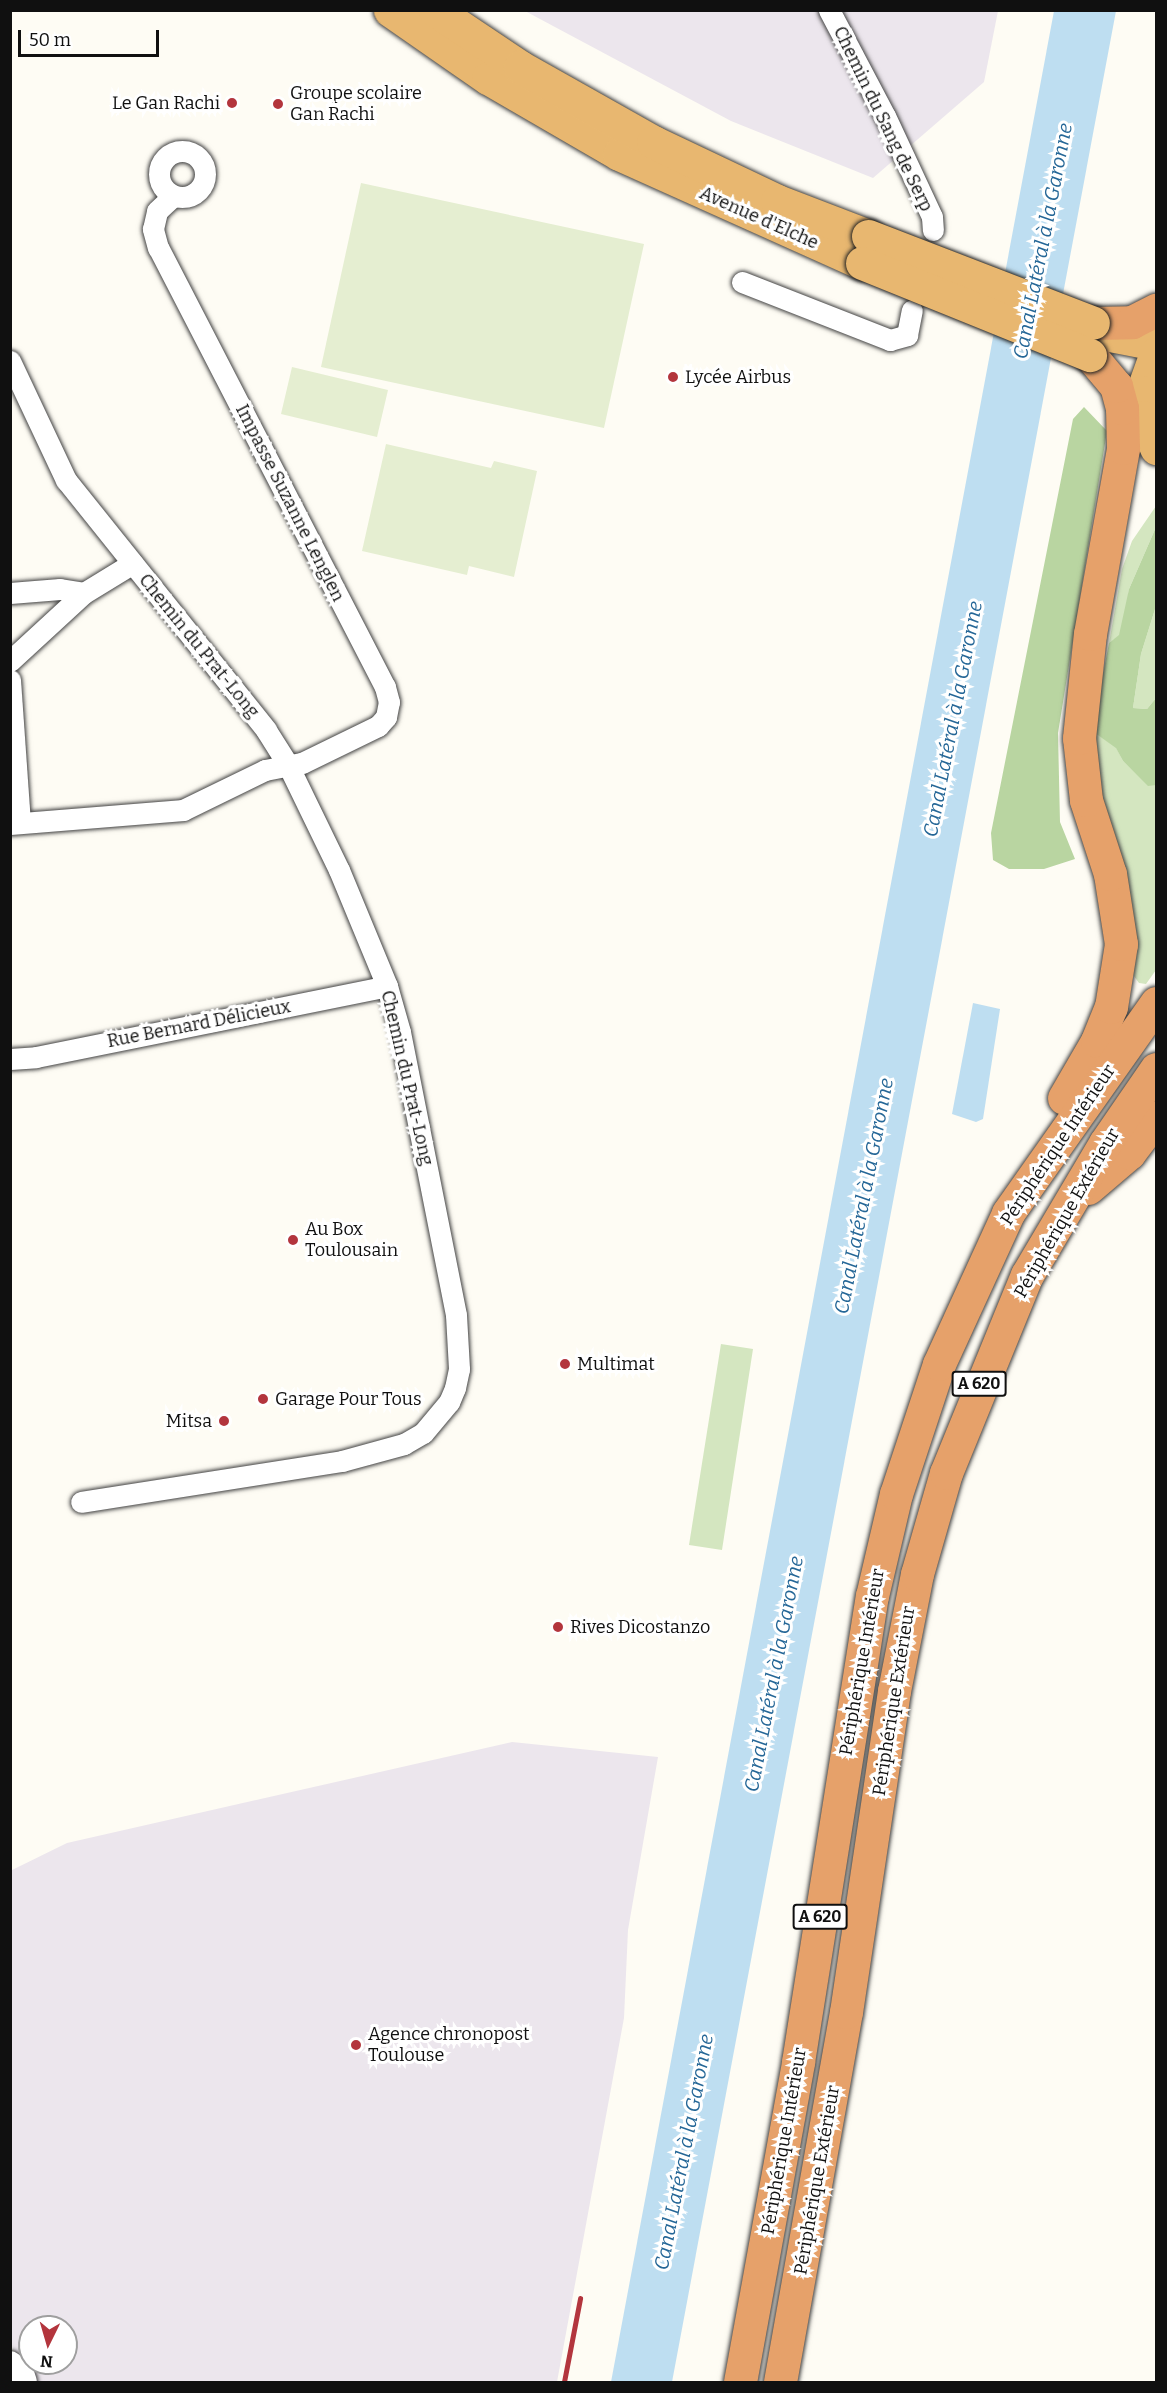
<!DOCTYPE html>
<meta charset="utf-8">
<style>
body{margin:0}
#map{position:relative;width:1167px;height:2393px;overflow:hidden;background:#fefcf4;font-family:Bitter,serif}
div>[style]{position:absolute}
.industrial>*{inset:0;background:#ece6ed}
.green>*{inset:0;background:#d4e6c0}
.forest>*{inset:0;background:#b9d5a1}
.pitch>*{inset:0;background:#e5eed1}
.water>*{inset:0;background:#bedef1}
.roads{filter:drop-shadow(0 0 2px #434343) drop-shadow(0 0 2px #434343)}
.minor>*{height:21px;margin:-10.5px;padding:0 10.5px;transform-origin:10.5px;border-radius:10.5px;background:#fff}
.minor>.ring{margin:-10.5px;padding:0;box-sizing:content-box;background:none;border:21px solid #fff;border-radius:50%}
.tertiary>*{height:26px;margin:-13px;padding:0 13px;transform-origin:13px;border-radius:13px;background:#fff}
.trunk>*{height:33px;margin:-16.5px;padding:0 16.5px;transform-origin:16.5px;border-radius:16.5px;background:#e8b770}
.motorway>*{height:33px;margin:-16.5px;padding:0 16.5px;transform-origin:16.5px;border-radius:16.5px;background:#e6a16a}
.rail>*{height:4.5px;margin:-2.25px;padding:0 2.25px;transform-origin:2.25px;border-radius:2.25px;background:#b3353d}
.bridges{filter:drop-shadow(0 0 2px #212121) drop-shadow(0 0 2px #212121)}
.trunk-bridge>*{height:33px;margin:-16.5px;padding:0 16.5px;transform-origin:16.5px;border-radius:16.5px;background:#e8b770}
.dots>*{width:16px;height:16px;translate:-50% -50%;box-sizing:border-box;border:3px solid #fff;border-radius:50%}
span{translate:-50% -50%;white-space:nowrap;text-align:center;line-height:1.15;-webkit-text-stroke:6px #fff;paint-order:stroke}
.shield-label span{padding:2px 4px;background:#fff;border:2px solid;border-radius:4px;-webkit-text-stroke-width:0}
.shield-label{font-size:16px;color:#101010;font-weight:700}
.poi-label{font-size:18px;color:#101010}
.left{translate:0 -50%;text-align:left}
.right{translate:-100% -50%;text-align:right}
.street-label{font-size:18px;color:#101010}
.water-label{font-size:20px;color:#256797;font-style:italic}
.frame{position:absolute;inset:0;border:12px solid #101010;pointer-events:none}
.north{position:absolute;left:18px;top:2315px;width:60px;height:60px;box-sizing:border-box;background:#fff;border:2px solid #9f9f9f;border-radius:50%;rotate:185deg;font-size:16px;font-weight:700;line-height:24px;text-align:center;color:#101010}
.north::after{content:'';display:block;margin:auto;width:21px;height:27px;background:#b3353d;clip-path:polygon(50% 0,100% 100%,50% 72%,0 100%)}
.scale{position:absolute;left:18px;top:30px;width:141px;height:27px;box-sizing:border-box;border:3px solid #101010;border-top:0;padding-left:8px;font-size:18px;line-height:21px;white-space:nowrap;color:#101010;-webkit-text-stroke:4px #fff;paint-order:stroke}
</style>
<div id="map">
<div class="industrial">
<div style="clip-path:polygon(525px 11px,998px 11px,984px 82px,873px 178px,731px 121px)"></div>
<div style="clip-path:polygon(evenodd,512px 1742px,658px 1757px,628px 1930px,624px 2018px,557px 2382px,24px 2382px,10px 2340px,10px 1871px,67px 1843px,512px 1742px,30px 2327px,66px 2327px,66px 2363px,30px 2363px,30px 2327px)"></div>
</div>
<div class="green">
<div style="clip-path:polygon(1156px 506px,1156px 527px,1129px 589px,1125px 623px,1119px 636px,1109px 643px,1122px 569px,1132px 541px)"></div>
<div style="clip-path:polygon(1156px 606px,1156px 698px,1147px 709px,1133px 708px,1141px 654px)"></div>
<div style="clip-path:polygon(1092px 731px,1116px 747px,1123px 761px,1148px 785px,1156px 785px,1156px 970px,1146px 984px,1139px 983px,1128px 968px)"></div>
<div style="clip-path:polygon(721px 1344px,753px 1349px,722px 1550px,689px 1545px)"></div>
</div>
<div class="forest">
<div style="clip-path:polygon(1084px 407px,1107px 431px,1058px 733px,1060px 822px,1075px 859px,1044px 869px,1009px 869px,993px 860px,991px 833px,1073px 419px)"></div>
<div style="clip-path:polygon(1156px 527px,1156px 606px,1141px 654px,1133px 708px,1147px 709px,1156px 698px,1156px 785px,1148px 786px,1123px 761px,1116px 748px,1092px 731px,1109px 643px,1119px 635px,1129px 589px)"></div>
</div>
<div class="pitch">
<div style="clip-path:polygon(361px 183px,644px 244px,604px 428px,321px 367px)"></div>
<div style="clip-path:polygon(292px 367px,388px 390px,377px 437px,281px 414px)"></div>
<div style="clip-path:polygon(386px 444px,491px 468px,494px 461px,537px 471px,514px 577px,469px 566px,467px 575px,362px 551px)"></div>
</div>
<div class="water">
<div style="clip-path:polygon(1054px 11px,1116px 11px,672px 2382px,611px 2382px)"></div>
<div style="clip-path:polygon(973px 1003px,1000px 1009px,983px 1119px,976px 1122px,952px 1114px)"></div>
</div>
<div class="roads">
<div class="minor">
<div style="left:829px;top:10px;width:120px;rotate:62.2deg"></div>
<div style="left:885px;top:116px;width:111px;rotate:65deg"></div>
<div style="left:932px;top:217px;width:13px;rotate:86deg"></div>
<div class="ring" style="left:159px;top:151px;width:25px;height:25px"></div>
<div style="left:742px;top:282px;width:159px;rotate:21.4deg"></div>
<div style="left:890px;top:340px;width:18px;rotate:-16deg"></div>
<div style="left:907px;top:335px;width:25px;rotate:-79deg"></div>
<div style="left:10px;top:361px;width:132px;rotate:64.8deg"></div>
<div style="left:66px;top:480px;width:320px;rotate:51.3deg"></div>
<div style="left:266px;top:730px;width:41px;rotate:57.8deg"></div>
<div style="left:288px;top:765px;width:117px;rotate:64.1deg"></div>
<div style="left:339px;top:870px;width:126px;rotate:67.5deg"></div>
<div style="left:387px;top:986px;width:48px;rotate:74.2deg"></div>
<div style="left:400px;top:1032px;width:288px;rotate:78.8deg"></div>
<div style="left:456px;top:1315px;width:54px;rotate:86.8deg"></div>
<div style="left:459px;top:1369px;width:19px;rotate:102deg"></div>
<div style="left:455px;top:1388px;width:15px;rotate:113deg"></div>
<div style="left:449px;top:1402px;width:40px;rotate:130deg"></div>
<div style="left:423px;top:1433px;width:22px;rotate:150deg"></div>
<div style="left:404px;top:1444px;width:64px;rotate:164.7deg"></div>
<div style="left:342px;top:1461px;width:264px;rotate:171.1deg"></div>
<div style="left:10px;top:593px;width:50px;rotate:-4.6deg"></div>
<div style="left:60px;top:589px;width:24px;rotate:9deg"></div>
<div style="left:10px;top:661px;width:100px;rotate:-42.6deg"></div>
<div style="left:84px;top:593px;width:57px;rotate:-31.5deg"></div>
<div style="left:10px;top:680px;width:143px;rotate:86deg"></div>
<div style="left:10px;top:824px;width:174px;rotate:-4.6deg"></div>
<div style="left:183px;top:810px;width:91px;rotate:-26deg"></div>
<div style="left:265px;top:770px;width:38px;rotate:-11deg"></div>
<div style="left:302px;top:763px;width:85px;rotate:-26deg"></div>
<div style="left:378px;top:726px;width:12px;rotate:-48deg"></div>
<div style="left:386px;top:717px;width:15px;rotate:-79deg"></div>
<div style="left:389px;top:702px;width:16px;rotate:-105deg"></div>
<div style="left:385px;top:687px;width:494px;rotate:-117.3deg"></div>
<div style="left:158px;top:248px;width:20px;rotate:-105deg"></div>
<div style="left:153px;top:229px;width:18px;rotate:-77deg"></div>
<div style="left:157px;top:211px;width:22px;rotate:-43deg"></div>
<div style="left:10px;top:1059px;width:26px;rotate:-4deg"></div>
<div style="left:36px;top:1057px;width:358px;rotate:-11.4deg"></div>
</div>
<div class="tertiary">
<div style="left:10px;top:2364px;width:14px;rotate:39deg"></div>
<div style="left:21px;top:2373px;width:9px;rotate:72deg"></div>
</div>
<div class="trunk">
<div style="left:390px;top:10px;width:119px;rotate:34.8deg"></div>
<div style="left:488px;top:78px;width:151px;rotate:30.1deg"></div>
<div style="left:619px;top:154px;width:266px;rotate:24.2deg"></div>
<div style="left:435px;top:10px;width:102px;rotate:33.8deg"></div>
<div style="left:520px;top:67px;width:153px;rotate:29.4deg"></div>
<div style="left:653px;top:142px;width:137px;rotate:25.4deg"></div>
<div style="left:777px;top:201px;width:97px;rotate:21deg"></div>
<div style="left:1093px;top:323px;width:21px;rotate:35deg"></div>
<div style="left:1110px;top:335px;width:47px;rotate:11.1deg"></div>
<div style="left:1156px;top:353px;width:41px;rotate:109.7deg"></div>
<div style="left:1142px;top:392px;width:25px;rotate:88deg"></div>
<div style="left:1143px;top:417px;width:34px;rotate:67deg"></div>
</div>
<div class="motorway">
<div style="left:1093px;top:323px;width:39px;rotate:-1deg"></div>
<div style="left:1132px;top:322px;width:27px;rotate:-27deg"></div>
<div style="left:1064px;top:1098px;width:66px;rotate:-59.9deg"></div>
<div style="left:1097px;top:1041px;width:37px;rotate:-68deg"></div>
<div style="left:1111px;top:1007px;width:64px;rotate:-81deg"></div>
<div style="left:1121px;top:944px;width:71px;rotate:-98.9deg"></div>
<div style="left:1110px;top:874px;width:78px;rotate:-108deg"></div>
<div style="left:1086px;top:800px;width:62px;rotate:-96.4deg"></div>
<div style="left:1079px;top:738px;width:105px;rotate:-84deg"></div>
<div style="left:1090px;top:634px;width:189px;rotate:-79.9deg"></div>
<div style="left:1123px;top:448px;width:40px;rotate:-91.4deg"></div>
<div style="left:1122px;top:408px;width:23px;rotate:-105deg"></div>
<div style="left:1116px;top:386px;width:40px;rotate:-130deg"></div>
<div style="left:1088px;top:1188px;width:54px;rotate:-40.5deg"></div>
<div style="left:1129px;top:1153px;width:45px;rotate:-53.1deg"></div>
<div style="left:740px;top:2382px;width:325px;rotate:-79.7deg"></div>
<div style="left:798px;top:2062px;width:472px;rotate:-81deg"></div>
<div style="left:872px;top:1596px;width:105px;rotate:-76.8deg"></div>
<div style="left:896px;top:1494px;width:137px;rotate:-71.7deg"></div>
<div style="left:939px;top:1364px;width:166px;rotate:-65.4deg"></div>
<div style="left:1008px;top:1213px;width:257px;rotate:-54.8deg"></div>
<div style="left:780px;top:2382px;width:376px;rotate:-79.9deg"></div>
<div style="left:846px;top:2012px;width:325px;rotate:-81.5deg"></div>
<div style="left:894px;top:1691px;width:119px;rotate:-78.9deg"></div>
<div style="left:917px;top:1574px;width:105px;rotate:-74deg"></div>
<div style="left:946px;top:1473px;width:214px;rotate:-67.8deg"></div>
<div style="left:1027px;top:1275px;width:153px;rotate:-59.4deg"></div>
<div style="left:1105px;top:1143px;width:90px;rotate:-55.4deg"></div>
</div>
</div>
<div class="rail">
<div style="left:564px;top:2382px;width:85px;rotate:-79.1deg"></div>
</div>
<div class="bridges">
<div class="trunk-bridge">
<div style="left:868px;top:236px;width:241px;rotate:21.1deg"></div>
<div style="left:862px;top:263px;width:246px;rotate:22deg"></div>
</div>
</div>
<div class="dots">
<div style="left:232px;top:103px;background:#b3353d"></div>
<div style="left:278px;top:104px;background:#b3353d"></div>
<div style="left:673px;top:377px;background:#b3353d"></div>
<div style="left:293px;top:1240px;background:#b3353d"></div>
<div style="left:565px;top:1364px;background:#b3353d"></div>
<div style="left:263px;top:1399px;background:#b3353d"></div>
<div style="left:224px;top:1421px;background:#b3353d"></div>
<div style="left:558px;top:1627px;background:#b3353d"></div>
<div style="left:356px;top:2045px;background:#b3353d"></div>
</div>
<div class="shield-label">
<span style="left:979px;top:1384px">A 620</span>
<span style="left:820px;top:1917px">A 620</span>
</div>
<div class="poi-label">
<span class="left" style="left:290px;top:104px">Groupe scolaire<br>Gan Rachi</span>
<span class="right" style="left:220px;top:103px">Le Gan Rachi</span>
<span class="left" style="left:685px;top:377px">Lycée Airbus</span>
<span class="left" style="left:305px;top:1240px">Au Box<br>Toulousain</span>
<span class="left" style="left:577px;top:1364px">Multimat</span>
<span class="left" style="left:275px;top:1399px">Garage Pour Tous</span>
<span class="right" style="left:212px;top:1421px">Mitsa</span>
<span class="left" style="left:570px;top:1627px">Rives Dicostanzo</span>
<span class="left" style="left:368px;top:2045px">Agence chronopost<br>Toulouse</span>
</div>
<div class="street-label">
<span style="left:883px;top:119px;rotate:64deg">Chemin du Sang de Serp</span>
<span style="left:759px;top:218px;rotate:24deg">Avenue d'Elche</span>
<span style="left:290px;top:503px;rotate:63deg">Impasse Suzanne Lenglen</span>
<span style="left:199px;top:646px;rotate:51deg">Chemin du Prat-Long</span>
<span style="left:199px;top:1024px;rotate:-11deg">Rue Bernard Délicieux</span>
<span style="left:407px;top:1078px;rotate:77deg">Chemin du Prat-Long</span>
<span style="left:1058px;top:1145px;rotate:-56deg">Périphérique Intérieur</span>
<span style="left:1067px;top:1213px;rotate:-60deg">Périphérique Extérieur</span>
<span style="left:862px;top:1662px;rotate:-80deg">Périphérique Intérieur</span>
<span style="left:894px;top:1701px;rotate:-81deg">Périphérique Extérieur</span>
<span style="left:784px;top:2141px;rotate:-80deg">Périphérique Intérieur</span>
<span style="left:817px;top:2180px;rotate:-80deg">Périphérique Extérieur</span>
</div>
<div class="water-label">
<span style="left:1043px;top:241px;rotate:-79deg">Canal Latéral à la Garonne</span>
<span style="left:953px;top:719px;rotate:-79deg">Canal Latéral à la Garonne</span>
<span style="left:864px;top:1196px;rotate:-79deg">Canal Latéral à la Garonne</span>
<span style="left:774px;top:1674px;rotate:-79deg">Canal Latéral à la Garonne</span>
<span style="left:684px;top:2152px;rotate:-79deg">Canal Latéral à la Garonne</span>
</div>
<div class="frame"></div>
<div class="north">N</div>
<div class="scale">50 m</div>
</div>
